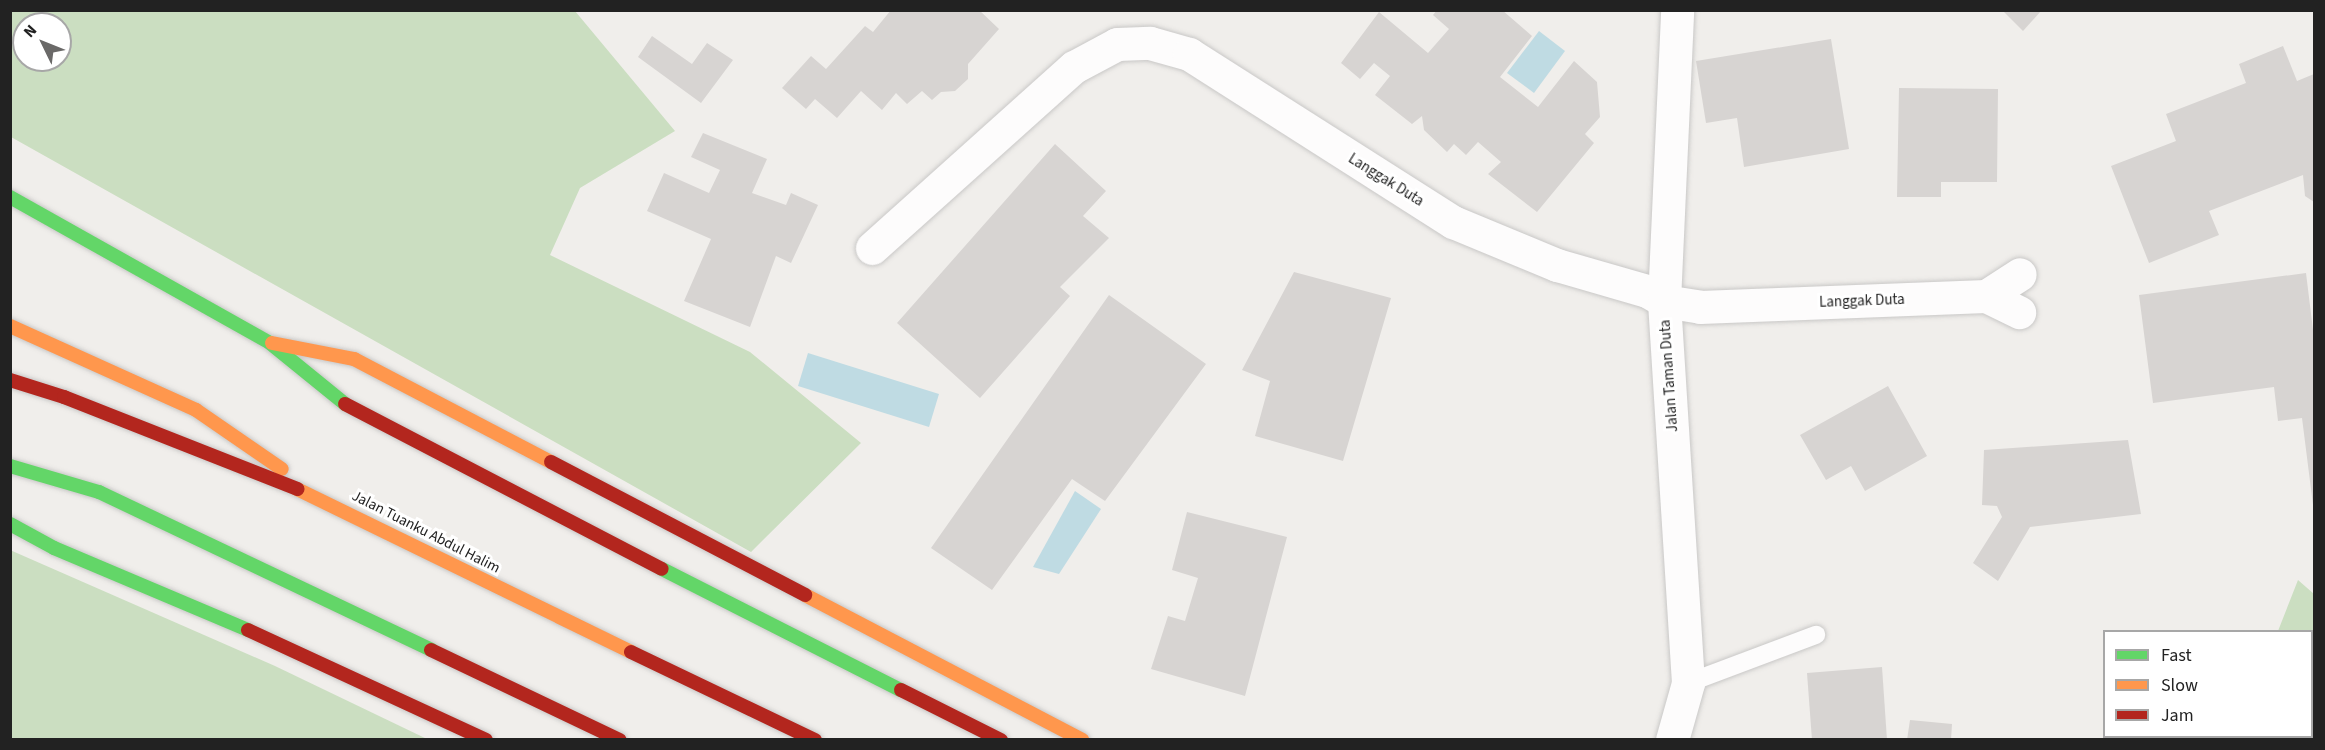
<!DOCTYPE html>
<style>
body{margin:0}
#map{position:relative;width:2325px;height:750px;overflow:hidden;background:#f0eeeb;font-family:"Source Sans 3",sans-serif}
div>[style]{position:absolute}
.forest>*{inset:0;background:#cbdec1}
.water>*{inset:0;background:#bfdbe3}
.building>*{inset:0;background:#d7d4d2}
.roads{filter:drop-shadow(0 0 2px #c9c8c7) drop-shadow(0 0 2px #c9c8c7)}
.lane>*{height:18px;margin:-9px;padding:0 9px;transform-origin:9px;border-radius:9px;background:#fdfcfc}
.street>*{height:33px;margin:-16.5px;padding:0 16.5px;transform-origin:16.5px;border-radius:16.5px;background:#fdfcfc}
.fast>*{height:14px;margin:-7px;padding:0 7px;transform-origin:7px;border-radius:7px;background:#63d668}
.slow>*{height:14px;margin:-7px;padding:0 7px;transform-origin:7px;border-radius:7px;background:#ff974d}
.jam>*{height:14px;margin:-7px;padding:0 7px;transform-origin:7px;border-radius:7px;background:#b3261e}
span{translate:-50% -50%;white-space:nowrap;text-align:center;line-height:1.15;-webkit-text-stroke:6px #fff;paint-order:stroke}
.street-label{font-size:15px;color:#222}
.frame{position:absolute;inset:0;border:12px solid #222;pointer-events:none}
.legend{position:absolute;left:2103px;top:630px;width:210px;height:108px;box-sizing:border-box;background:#fff;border:2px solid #a7a7a7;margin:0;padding:8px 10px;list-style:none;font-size:18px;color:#222}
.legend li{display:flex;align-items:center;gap:12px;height:30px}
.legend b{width:30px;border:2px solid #a7a7a7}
.north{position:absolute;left:12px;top:12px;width:60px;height:60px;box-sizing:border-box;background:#fff;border:2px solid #a7a7a7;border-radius:50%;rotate:313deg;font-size:16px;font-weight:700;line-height:24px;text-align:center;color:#222}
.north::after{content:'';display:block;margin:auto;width:21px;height:27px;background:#6a6968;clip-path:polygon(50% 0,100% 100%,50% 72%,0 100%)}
</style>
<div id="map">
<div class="forest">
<div style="clip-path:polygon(evenodd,11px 11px,575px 11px,675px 131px,580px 188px,550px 255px,750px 352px,861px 443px,751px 552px,11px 137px,11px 11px,24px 24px,60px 24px,60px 60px,24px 60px,24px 24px)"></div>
<div style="clip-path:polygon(10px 550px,275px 666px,427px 739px,11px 739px)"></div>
<div style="clip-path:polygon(2298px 580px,2314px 594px,2314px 739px,2237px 739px,2312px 736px,2312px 632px,2278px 631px)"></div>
</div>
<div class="water">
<div style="clip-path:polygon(1539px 31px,1565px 51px,1534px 93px,1507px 73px)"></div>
<div style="clip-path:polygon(808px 353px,939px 394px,929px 427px,798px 386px)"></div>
<div style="clip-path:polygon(1075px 491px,1101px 509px,1059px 574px,1033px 567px)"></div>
</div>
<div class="building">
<div style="clip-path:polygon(891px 10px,979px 10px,999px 29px,968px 64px,968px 79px,955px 91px,941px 92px,932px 100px,922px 91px,907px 104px,896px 93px,882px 110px,861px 91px,837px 118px,815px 99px,806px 109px,782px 88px,811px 56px,826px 69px,865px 26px,873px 32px)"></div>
<div style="clip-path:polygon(1437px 10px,1502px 10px,1532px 36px,1500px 77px,1538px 107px,1574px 61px,1597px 82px,1600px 117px,1585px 134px,1594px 143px,1537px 212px,1488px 174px,1501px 162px,1478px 142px,1466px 155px,1454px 144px,1447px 152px,1424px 130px,1422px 116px,1412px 124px,1375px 95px,1390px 76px,1374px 63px,1360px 79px,1341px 63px,1379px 12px,1428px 53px,1449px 29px,1433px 15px)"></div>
<div style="clip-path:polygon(2002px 10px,2042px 10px,2023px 31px)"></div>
<div style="clip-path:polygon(652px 36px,692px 64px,707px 43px,733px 60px,701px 103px,638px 57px)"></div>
<div style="clip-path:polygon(1831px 39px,1849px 149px,1744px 167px,1737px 118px,1706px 123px,1696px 61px)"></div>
<div style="clip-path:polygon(2283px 46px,2297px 81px,2314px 74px,2314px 202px,2305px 196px,2303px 175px,2209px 211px,2219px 235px,2149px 263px,2111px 166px,2176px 141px,2166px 114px,2246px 83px,2239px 64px)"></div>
<div style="clip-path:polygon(1899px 88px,1998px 89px,1997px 182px,1941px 182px,1941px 197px,1897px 197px)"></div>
<div style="clip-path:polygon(703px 133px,767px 159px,752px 193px,786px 205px,791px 193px,818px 205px,791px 263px,776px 256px,750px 327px,684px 301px,711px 239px,647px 211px,664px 173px,709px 193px,720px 170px,691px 157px)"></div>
<div style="clip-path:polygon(1055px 144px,1106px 191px,1083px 216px,1109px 238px,1060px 287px,1070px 296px,980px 398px,897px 323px)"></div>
<div style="clip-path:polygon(1294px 272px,1391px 298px,1343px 461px,1255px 436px,1270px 381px,1242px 370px)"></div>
<div style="clip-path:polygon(2306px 273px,2314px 338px,2313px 505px,2302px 418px,2278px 421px,2274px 387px,2153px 403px,2139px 295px)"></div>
<div style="clip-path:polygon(1109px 295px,1206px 364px,1105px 501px,1072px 479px,992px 590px,931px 548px)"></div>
<div style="clip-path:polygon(1888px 386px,1927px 456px,1865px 491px,1851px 466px,1826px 480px,1800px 435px)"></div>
<div style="clip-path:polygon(2128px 440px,2141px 514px,2030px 527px,1998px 581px,1973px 563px,2002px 517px,1997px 506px,1982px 505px,1984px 450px)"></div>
<div style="clip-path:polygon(1187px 512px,1287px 537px,1245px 696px,1151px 669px,1168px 616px,1185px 621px,1198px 578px,1172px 570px)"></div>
<div style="clip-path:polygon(1882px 667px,1887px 740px,1812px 740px,1807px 673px)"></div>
<div style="clip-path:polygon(1910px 720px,1952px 724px,1951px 740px,1907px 740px)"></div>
<div style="clip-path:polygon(2136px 736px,2181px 736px,2187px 740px,2130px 740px)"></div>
</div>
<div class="roads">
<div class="lane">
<div style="left:1688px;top:683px;width:137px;rotate:-20.6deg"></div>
</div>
<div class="street">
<div style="left:872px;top:248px;width:271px;rotate:-41.9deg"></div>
<div style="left:1074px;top:67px;width:49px;rotate:-28.1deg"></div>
<div style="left:1117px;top:44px;width:33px;rotate:-2deg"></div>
<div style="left:1150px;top:43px;width:41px;rotate:15.8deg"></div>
<div style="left:1189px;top:54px;width:313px;rotate:32.5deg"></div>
<div style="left:1453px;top:222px;width:113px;rotate:22.5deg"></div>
<div style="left:1557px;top:265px;width:94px;rotate:16.1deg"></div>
<div style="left:1647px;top:291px;width:20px;rotate:30deg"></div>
<div style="left:1664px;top:301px;width:36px;rotate:9deg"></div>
<div style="left:1700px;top:307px;width:286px;rotate:-2.2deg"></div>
<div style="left:1986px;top:296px;width:37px;rotate:26deg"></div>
<div style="left:1986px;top:296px;width:40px;rotate:-32.9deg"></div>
<div style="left:1672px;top:740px;width:59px;rotate:-74.3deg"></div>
<div style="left:1688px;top:683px;width:383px;rotate:-93.6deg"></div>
<div style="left:1664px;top:301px;width:291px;rotate:-87.4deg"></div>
</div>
<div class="fast">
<div style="left:10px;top:197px;width:298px;rotate:29.3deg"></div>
<div style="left:270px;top:343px;width:97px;rotate:39.1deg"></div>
<div style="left:10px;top:466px;width:93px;rotate:16.3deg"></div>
<div style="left:99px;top:492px;width:368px;rotate:25.4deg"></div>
<div style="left:10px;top:524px;width:50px;rotate:28.6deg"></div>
<div style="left:54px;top:548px;width:211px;rotate:22.9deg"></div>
<div style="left:662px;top:569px;width:268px;rotate:26.9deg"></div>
</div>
<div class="slow">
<div style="left:10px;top:326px;width:204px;rotate:24.3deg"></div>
<div style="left:196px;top:410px;width:104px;rotate:34.5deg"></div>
<div style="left:272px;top:343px;width:84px;rotate:11deg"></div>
<div style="left:354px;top:359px;width:222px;rotate:27.6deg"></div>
<div style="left:297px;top:489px;width:372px;rotate:26deg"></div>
<div style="left:805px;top:595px;width:313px;rotate:27.6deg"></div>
</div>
<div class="jam">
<div style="left:10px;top:380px;width:57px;rotate:17.5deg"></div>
<div style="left:64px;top:397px;width:251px;rotate:21.5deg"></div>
<div style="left:345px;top:404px;width:357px;rotate:27.5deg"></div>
<div style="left:551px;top:462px;width:287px;rotate:27.6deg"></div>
<div style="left:248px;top:630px;width:262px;rotate:24.8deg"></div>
<div style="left:431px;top:650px;width:209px;rotate:25.5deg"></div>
<div style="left:631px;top:652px;width:204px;rotate:25.6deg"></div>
<div style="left:901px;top:690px;width:112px;rotate:26.6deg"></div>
</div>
</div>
<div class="street-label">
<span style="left:1386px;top:180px;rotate:32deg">Langgak Duta</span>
<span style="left:1862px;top:301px;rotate:-2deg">Langgak Duta</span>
<span style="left:1669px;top:376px;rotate:-94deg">Jalan Taman Duta</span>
<span style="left:426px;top:532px;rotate:27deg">Jalan Tuanku Abdul Halim</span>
</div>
<div class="frame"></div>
<ul class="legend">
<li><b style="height:8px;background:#63d668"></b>Fast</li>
<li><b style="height:8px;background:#ff974d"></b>Slow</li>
<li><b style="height:8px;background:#b3261e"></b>Jam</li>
</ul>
<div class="north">N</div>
</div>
